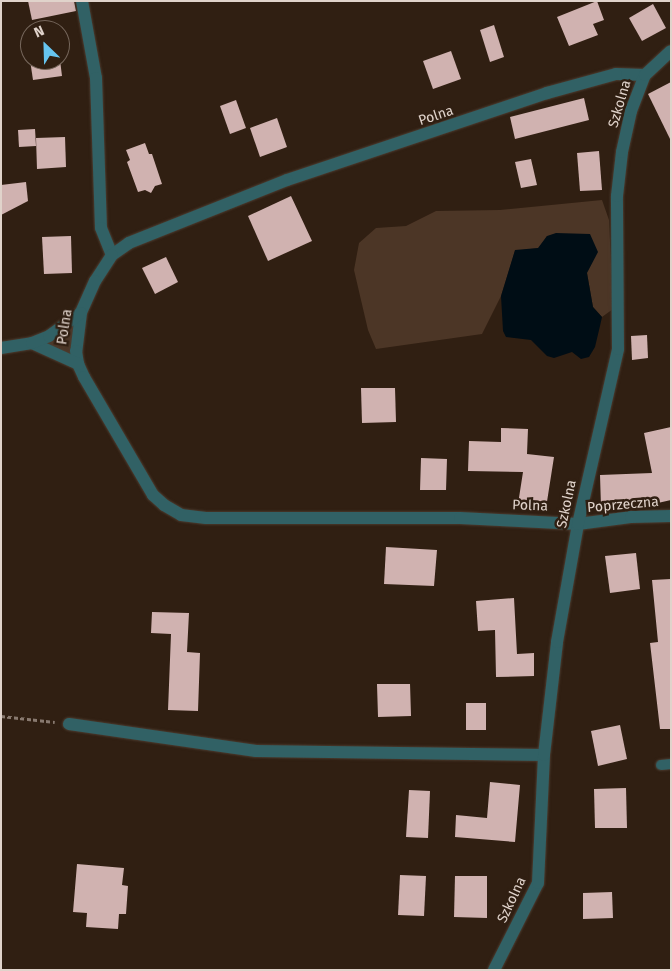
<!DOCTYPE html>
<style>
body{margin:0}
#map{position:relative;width:672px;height:971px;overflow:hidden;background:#301f12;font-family:"Fira Sans",sans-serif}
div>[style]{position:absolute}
.green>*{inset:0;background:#4c3626}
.water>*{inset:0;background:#000d15}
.building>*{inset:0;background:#d0b2b0}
.path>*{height:3px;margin-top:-1.5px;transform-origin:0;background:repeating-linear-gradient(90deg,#88796f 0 4px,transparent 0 6.5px)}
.roads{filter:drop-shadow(0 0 1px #4c3c30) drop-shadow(0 0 1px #4c3c30)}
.service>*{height:10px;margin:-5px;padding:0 5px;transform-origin:5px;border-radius:5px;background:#316165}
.minor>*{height:12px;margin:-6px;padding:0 6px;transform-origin:6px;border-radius:6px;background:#316165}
span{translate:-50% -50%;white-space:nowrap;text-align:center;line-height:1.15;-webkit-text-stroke:5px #301f12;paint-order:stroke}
.street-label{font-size:14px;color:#e0d3cb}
.frame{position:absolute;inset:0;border:2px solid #e0d3cb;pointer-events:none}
.north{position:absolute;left:20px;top:20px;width:50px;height:50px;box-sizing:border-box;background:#301f12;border:1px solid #76675c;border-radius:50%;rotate:336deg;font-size:14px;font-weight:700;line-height:20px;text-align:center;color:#e0d3cb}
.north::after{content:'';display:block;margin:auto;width:18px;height:22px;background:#66c4ef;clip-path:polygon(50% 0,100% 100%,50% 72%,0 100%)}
</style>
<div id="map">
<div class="green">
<div style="clip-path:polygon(602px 200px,609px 220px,613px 309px,602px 317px,593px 307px,587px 273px,547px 236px,539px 248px,515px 251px,501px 296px,482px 334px,376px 349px,368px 330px,354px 270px,359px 243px,376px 228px,406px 226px,436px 211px,500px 210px)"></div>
<div style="clip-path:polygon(74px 325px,70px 356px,45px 343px)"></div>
</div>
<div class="water">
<div style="clip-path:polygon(556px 233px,590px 234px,598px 252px,587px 273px,593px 307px,602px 317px,600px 326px,595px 347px,589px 357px,581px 359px,572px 352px,554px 358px,547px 356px,531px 340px,506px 337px,503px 331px,501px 296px,515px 250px,538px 248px,547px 236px)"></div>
</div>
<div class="building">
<div style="clip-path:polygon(28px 1px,74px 1px,76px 11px,32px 20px)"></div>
<div style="clip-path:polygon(597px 1px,604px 20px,593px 24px,598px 35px,569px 46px,557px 17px)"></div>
<div style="clip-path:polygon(653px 4px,666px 28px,642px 41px,629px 18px)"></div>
<div style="clip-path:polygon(494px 25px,504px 57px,490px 62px,480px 30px)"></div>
<div style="clip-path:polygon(451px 51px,461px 79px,433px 89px,423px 61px)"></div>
<div style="clip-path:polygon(30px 60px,60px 60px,62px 76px,33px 80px)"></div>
<div style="clip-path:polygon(671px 82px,671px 141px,648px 94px)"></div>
<div style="clip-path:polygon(584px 98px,589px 120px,515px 139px,510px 117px)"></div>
<div style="clip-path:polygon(236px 100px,246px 128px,230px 134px,220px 106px)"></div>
<div style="clip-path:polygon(277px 118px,287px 147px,260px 157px,250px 128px)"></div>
<div style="clip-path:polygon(35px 129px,36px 146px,19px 147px,18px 130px)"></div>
<div style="clip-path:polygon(65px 137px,66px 167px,37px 169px,36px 138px)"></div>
<div style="clip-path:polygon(145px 143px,149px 154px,152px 154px,162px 184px,155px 186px,151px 193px,145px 190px,138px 192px,127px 162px,130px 160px,126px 150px)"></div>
<div style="clip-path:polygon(599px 151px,602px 190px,580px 191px,577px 153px)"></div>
<div style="clip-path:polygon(531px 159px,537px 185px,521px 188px,515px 162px)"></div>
<div style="clip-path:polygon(26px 182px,28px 201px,1px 215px,1px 185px)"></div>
<div style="clip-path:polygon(291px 196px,312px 241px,268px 261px,248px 216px)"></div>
<div style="clip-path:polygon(71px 236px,72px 273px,44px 274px,42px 237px)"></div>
<div style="clip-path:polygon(166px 257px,178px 282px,155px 294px,142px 268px)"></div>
<div style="clip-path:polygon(647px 335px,648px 358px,632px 360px,631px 336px)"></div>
<div style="clip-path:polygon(361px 388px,395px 388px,396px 422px,362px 423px)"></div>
<div style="clip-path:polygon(671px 427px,671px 500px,649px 505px,601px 507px,600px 475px,652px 473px,644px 433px)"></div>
<div style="clip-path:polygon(501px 428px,528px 429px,527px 454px,554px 457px,546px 508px,518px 504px,523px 472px,468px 471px,469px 441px,501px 442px)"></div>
<div style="clip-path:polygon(421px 458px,447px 459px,446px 490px,420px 490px)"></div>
<div style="clip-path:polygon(386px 547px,437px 550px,434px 586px,384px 584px)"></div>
<div style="clip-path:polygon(636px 553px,640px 589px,610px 593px,605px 556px)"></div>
<div style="clip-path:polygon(671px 579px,671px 729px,660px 729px,650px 643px,658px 642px,652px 580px)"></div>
<div style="clip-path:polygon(514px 598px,517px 654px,534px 653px,534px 676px,496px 677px,495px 630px,478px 631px,476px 601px)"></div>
<div style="clip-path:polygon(152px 612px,189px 613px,187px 652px,200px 653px,198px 711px,168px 710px,171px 634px,151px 633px)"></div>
<div style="clip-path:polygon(377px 684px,410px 684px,411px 716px,378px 717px)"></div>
<div style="clip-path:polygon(466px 703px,486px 703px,486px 730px,466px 730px)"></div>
<div style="clip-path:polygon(620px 725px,627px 759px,598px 766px,591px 731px)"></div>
<div style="clip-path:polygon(490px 782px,520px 785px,515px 842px,455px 837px,456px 815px,487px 818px)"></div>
<div style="clip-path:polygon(626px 788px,627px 828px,595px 828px,594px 789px)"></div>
<div style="clip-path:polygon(409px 790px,430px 791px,428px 838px,406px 837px)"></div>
<div style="clip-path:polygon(77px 864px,124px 868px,122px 885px,128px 886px,126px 914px,119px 914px,118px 929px,86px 927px,87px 913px,73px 912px)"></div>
<div style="clip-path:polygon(400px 875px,426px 876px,424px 916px,398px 915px)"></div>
<div style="clip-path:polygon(455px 876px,487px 876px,487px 918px,454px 917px)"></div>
<div style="clip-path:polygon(612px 892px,613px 918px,583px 919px,583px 893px)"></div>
</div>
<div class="path">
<div style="left:1px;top:716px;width:54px;rotate:6.3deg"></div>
</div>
<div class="roads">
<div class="service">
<div style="left:661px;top:765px;width:10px;rotate:-6deg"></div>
</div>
<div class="minor">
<div style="left:82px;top:1px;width:78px;rotate:79.7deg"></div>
<div style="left:96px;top:78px;width:150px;rotate:88.1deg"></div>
<div style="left:101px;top:228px;width:29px;rotate:68deg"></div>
<div style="left:645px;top:75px;width:29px;rotate:-178deg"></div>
<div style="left:616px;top:74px;width:72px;rotate:164.6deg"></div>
<div style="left:547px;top:93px;width:274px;rotate:161.5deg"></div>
<div style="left:287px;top:180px;width:170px;rotate:158.3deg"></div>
<div style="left:129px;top:243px;width:21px;rotate:145deg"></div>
<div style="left:112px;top:255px;width:31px;rotate:123deg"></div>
<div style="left:95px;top:281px;width:35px;rotate:114deg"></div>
<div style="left:81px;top:313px;width:38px;rotate:97deg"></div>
<div style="left:76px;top:351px;width:13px;rotate:81deg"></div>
<div style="left:78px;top:364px;width:14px;rotate:65deg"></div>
<div style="left:84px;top:377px;width:137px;rotate:59.7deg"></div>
<div style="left:153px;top:495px;width:15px;rotate:42deg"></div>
<div style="left:164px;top:505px;width:20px;rotate:30deg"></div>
<div style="left:181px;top:515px;width:25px;rotate:7deg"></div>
<div style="left:206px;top:518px;width:254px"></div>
<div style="left:460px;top:518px;width:118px;rotate:2.9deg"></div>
<div style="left:578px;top:524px;width:53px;rotate:-7.5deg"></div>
<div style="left:631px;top:517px;width:40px;rotate:-1.4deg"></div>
<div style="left:32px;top:343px;width:51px;rotate:24.5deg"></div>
<div style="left:1px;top:348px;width:31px;rotate:-9deg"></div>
<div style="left:32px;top:343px;width:18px;rotate:-22deg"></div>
<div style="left:49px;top:336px;width:39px;rotate:-36deg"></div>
<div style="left:69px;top:724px;width:189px;rotate:8.2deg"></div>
<div style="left:256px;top:751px;width:288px;rotate:0.8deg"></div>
<div style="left:494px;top:970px;width:97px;rotate:-63.2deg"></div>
<div style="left:538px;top:883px;width:128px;rotate:-87.3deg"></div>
<div style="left:544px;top:755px;width:114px;rotate:-83.4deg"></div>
<div style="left:557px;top:642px;width:120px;rotate:-79.9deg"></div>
<div style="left:578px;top:524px;width:180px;rotate:-77.1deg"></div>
<div style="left:618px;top:349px;width:153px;rotate:-90.4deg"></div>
<div style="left:617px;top:196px;width:44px;rotate:-83.5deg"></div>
<div style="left:622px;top:152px;width:42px;rotate:-77.6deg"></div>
<div style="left:631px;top:111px;width:39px;rotate:-69deg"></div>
<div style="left:645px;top:75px;width:35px;rotate:-43deg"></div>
</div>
</div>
<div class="street-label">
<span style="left:620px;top:104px;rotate:-74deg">Szkolna</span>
<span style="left:436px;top:116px;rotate:-18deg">Polna</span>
<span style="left:65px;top:327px;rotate:-81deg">Polna</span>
<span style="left:567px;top:504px;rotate:-78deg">Szkolna</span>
<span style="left:623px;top:505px;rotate:-5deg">Poprzeczna</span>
<span style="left:530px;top:506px;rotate:2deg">Polna</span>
<span style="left:512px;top:900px;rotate:-65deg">Szkolna</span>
</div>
<div class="frame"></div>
<div class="north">N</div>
</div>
